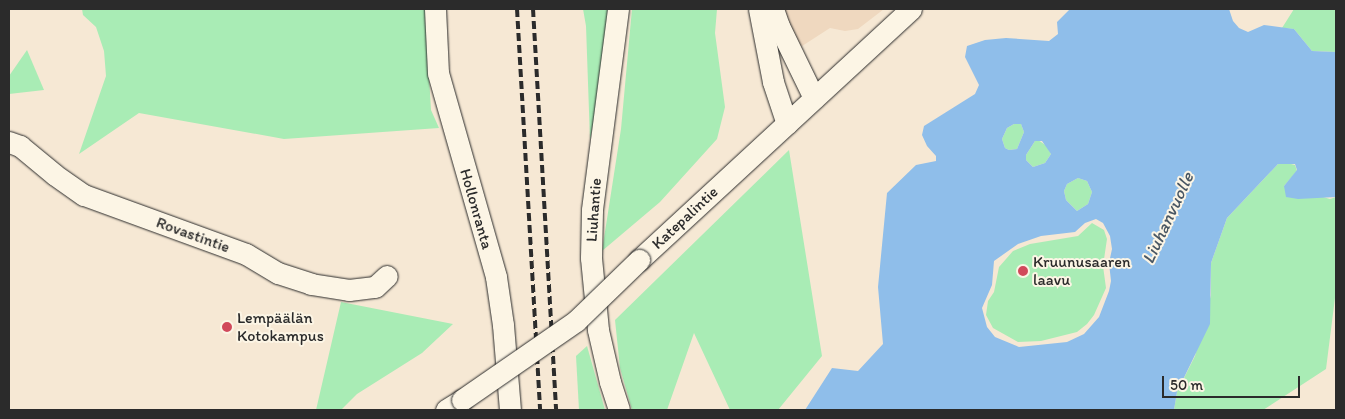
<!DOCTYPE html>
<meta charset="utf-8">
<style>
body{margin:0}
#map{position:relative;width:1345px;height:419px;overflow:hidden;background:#f6e8d4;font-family:Itim,sans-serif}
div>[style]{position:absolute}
.built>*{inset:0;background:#efd8bf}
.green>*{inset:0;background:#a9ecb5}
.water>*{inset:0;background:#8fbeea}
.roads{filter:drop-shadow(0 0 1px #2b2b2b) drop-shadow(0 0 1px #2b2b2b)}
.minor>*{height:21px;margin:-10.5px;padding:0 10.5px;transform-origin:10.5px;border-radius:10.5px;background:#fcf5e5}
.rail>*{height:4px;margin-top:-2px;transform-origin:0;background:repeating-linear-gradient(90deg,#2b2b2b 0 8px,transparent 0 12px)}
.bridges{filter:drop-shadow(0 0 1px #2b2b2b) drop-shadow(0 0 1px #2b2b2b)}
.minor-bridge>*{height:21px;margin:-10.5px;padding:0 10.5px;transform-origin:10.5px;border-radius:10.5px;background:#fcf5e5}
.dots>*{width:14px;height:14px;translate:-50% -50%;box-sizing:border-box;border:2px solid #fcf5e5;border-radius:50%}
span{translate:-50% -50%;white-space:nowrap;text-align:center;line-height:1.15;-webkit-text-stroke:4px #fcf5e5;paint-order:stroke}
.street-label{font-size:16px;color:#2b2b2b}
.poi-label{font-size:16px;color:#2b2b2b}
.left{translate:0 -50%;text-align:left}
.water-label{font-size:18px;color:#495764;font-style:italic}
.frame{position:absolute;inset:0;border:10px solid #2b2b2b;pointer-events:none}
.scale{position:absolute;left:1162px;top:376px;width:138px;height:22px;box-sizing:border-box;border:2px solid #2b2b2b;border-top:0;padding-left:6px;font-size:15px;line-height:18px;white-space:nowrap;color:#2b2b2b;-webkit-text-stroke:4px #fcf5e5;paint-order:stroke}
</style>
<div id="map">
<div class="built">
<div style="clip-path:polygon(783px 9px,884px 9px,858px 29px,845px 31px,830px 28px,799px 48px)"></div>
</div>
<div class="green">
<div style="clip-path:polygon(82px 9px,425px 9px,431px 110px,439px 128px,284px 139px,139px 113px,79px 154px,106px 76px,104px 51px,96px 27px,83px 15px)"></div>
<div style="clip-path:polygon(583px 9px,617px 9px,590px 140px,586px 26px)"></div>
<div style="clip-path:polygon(632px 9px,717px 9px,715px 33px,725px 107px,717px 139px,660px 202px,602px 251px,621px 129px)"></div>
<div style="clip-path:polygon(1294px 9px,1336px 9px,1336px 52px,1312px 51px,1294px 29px,1282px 28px)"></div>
<div style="clip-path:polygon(27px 50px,44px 90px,9px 94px,9px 76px)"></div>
<div style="clip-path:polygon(1014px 124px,1021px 124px,1024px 132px,1017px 149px,1009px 150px,1005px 148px,1002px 139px,1007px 128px)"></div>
<div style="clip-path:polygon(1038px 140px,1047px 146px,1051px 154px,1045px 163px,1033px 167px,1026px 160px,1026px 155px,1035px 141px)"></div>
<div style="clip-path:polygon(789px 150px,822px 356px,778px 410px,730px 410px,694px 333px,667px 410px,632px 410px,620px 368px,615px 320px)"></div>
<div style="clip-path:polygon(1287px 163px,1295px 165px,1297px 171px,1284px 186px,1330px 199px,1336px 197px,1336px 290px,1326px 369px,1263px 410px,1174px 410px,1177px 392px,1195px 356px,1211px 295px,1211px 263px,1227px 218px,1278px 164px)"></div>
<div style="clip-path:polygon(1078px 178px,1087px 181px,1092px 192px,1088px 204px,1077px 211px,1066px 200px,1064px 191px,1067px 184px)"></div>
<div style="clip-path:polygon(1092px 223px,1104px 230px,1107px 239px,1103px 266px,1106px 288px,1094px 315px,1087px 324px,1077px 332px,1041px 341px,1018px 342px,993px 328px,986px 315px,988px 301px,994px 292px,999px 267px,1013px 251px,1030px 244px,1078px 236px)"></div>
<div style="clip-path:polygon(341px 302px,453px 324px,422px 353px,357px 394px,341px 410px,316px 410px)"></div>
<div style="clip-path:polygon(587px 346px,605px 410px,579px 410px,576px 356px)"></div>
</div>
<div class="water">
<div style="clip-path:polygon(evenodd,1070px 9px,1229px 9px,1233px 21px,1239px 28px,1248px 32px,1264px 25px,1294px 29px,1312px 51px,1336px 52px,1336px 197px,1298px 199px,1286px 197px,1284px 186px,1297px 170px,1295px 164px,1278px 164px,1227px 218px,1211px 263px,1210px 324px,1177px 392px,1174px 410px,805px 410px,832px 368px,858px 371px,883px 344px,878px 287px,887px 193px,916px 165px,936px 161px,936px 156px,927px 146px,922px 135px,924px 126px,975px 94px,979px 85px,965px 57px,967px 46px,985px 40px,1006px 38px,1049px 41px,1058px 34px,1057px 22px,1070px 9px,1014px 124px,1021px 124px,1024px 132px,1017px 149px,1009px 150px,1005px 148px,1002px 139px,1007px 128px,1014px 124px,1070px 9px,1035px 141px,1042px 141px,1051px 154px,1045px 163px,1033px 167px,1026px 160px,1026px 155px,1035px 141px,1070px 9px,1078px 178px,1087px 181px,1092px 192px,1088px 204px,1077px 211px,1066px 200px,1064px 191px,1067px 184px,1078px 178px,1070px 9px,1096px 219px,1103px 223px,1110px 236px,1112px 249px,1109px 263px,1111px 281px,1109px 291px,1099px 317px,1084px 334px,1067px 342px,1019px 347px,995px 337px,987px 327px,982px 308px,992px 285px,994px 261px,1018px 244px,1041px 236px,1075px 232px,1085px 223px,1096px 219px)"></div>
</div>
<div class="roads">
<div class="minor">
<div style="left:435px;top:9px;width:64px;rotate:87.3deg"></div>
<div style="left:438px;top:73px;width:212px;rotate:74.1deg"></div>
<div style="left:496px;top:277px;width:49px;rotate:81.7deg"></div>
<div style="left:503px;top:325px;width:85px;rotate:85.3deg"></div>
<div style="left:618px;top:9px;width:203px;rotate:97.4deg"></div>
<div style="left:592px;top:210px;width:48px;rotate:91.2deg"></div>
<div style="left:591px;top:258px;width:72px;rotate:84.4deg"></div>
<div style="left:598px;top:330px;width:53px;rotate:77deg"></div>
<div style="left:610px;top:382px;width:29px;rotate:72deg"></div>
<div style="left:759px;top:9px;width:74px;rotate:79.1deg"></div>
<div style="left:773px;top:82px;width:44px;rotate:71.6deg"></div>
<div style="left:773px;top:9px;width:18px;rotate:71deg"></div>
<div style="left:779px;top:26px;width:80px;rotate:64.1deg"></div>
<div style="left:9px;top:142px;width:12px;rotate:20deg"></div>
<div style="left:20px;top:146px;width:45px;rotate:39.6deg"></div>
<div style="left:55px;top:175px;width:35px;rotate:35deg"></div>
<div style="left:84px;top:195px;width:172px;rotate:20deg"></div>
<div style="left:246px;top:254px;width:37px;rotate:31deg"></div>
<div style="left:278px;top:273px;width:35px;rotate:18deg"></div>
<div style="left:311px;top:284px;width:38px;rotate:9deg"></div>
<div style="left:349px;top:290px;width:26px;rotate:-7deg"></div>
<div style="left:375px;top:287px;width:16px;rotate:-43deg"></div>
<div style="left:639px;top:260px;width:370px;rotate:-42.7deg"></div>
<div style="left:446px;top:410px;width:19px;rotate:-32deg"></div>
</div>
</div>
<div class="rail">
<div style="left:517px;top:9px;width:402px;rotate:86.7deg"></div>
<div style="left:533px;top:9px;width:402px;rotate:86.7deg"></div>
</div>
<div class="bridges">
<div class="minor-bridge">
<div style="left:462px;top:400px;width:139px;rotate:-34.7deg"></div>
<div style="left:576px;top:321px;width:88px;rotate:-44.1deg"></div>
</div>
</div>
<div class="dots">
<div style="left:1023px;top:271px;background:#d1495b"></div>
<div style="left:227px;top:327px;background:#d1495b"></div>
</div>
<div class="street-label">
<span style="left:476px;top:209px;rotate:74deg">Hollonranta</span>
<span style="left:594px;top:210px;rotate:-86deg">Liuhantie</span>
<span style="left:685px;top:218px;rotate:-43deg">Katepalintie</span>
<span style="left:193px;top:235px;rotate:20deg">Rovastintie</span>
</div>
<div class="poi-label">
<span class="left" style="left:1033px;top:271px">Kruunusaaren<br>laavu</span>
<span class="left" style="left:237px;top:327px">Lempäälän<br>Kotokampus</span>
</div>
<div class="water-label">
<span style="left:1168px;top:218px;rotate:-65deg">Liuhanvuolle</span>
</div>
<div class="frame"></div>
<div class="scale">50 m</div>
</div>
